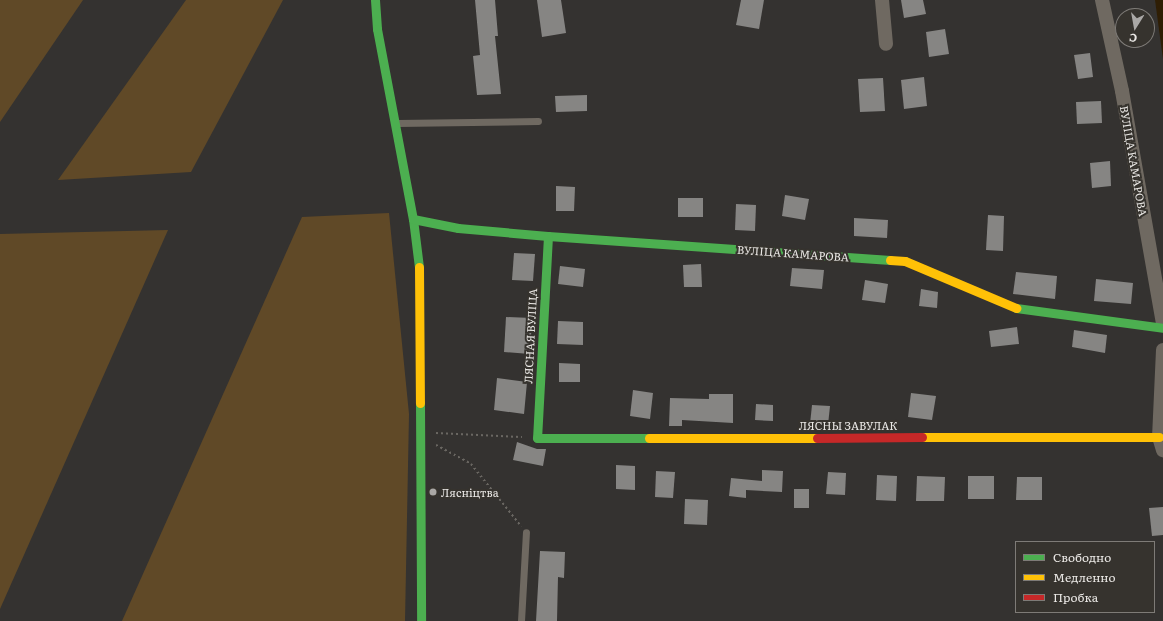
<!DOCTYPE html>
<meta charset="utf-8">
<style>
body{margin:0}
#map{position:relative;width:1163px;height:621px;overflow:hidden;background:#343230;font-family:Literata,serif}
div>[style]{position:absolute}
.green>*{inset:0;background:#604927}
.water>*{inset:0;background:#2f1e04}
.building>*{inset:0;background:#868583}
.path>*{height:2px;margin-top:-1px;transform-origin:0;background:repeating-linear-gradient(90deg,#6a6762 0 2px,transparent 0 5px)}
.lane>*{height:7px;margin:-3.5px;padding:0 3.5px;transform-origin:3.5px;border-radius:3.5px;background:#6f6961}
.street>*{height:14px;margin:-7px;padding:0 7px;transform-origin:7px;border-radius:7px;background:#6f6961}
.fast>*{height:9px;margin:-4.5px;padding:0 4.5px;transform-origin:4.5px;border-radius:4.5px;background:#4caf50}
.slow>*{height:9px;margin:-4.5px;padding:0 4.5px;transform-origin:4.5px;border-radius:4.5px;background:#ffc107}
.jam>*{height:9px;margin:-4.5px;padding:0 4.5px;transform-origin:4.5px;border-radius:4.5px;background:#c62828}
.dots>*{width:11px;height:11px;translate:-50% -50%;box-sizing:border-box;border:2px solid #36332e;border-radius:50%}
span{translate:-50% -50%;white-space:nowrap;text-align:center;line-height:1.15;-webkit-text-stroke:4px #36332e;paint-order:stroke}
.street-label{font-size:11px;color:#eae8e5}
.poi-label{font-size:11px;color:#eae8e5}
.left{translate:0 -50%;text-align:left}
.legend{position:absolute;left:1015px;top:541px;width:140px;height:72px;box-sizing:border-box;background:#36332e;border:1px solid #7e7b77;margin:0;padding:5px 7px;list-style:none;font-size:12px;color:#eae8e5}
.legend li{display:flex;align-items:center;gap:8px;height:20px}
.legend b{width:20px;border:1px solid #7e7b77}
.north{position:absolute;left:1115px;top:8px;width:40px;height:40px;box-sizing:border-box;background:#36332e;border:1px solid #7e7b77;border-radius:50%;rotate:191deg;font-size:11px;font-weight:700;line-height:16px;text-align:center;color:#eae8e5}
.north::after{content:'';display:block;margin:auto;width:14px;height:18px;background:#aaa8a6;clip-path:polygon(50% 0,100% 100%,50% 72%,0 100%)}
</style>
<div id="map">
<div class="green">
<div style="clip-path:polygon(0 0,83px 0,0 122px)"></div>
<div style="clip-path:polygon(186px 0,283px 0,191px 172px,58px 180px)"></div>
<div style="clip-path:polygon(389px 213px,409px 414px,405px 621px,122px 621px,302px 217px)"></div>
<div style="clip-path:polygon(168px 230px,0 609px,0 234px)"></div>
</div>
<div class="water">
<div style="clip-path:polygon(1155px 0,1163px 0,1163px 59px)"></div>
</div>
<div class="building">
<div style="clip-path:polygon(475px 0,495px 0,498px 36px,495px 36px,501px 94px,477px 95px,473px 56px,480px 55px)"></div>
<div style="clip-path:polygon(537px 0,561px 0,566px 33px,542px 37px)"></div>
<div style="clip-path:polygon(741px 0,764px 0,759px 29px,736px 25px)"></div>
<div style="clip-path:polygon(901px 0,923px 0,926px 14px,904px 18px)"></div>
<div style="clip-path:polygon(945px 29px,949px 54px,929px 57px,926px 32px)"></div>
<div style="clip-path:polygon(1090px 53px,1093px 77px,1078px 79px,1074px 55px)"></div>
<div style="clip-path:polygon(924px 77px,927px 106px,904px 109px,901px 80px)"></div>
<div style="clip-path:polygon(883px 78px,885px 111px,860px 112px,858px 79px)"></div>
<div style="clip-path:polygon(587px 95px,587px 111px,556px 112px,555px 96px)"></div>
<div style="clip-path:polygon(1101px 101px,1102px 123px,1077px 124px,1076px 102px)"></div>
<div style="clip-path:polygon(1110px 161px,1111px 186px,1092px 188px,1090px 163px)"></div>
<div style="clip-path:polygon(556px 186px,575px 187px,574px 211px,556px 211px)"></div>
<div style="clip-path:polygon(785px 195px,809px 199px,805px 220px,782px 216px)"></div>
<div style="clip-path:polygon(678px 198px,703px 198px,703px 217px,678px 217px)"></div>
<div style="clip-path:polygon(736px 204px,756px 205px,755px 231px,735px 230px)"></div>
<div style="clip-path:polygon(988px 215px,1004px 216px,1003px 251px,986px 250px)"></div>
<div style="clip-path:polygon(854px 218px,888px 220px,887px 238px,854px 236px)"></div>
<div style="clip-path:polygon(514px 253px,535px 254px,533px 281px,512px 280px)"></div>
<div style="clip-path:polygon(701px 264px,702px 287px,684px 287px,683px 265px)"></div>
<div style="clip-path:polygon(560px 266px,585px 269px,583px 287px,558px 284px)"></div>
<div style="clip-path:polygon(792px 268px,824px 270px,822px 289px,790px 286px)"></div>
<div style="clip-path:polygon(1016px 272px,1057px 276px,1055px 299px,1013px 294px)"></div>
<div style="clip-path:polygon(1096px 279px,1133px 283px,1131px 304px,1094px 301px)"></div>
<div style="clip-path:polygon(865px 280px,888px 284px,885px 303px,862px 300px)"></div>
<div style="clip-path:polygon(921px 289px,938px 292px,937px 308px,919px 306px)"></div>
<div style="clip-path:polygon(506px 317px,532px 318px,530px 354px,504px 352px)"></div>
<div style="clip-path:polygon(558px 321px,583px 322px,583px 345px,557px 344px)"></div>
<div style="clip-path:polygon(1017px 327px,1019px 344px,991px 347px,989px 331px)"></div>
<div style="clip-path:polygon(1074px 330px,1107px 335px,1105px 353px,1072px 347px)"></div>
<div style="clip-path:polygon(559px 363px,580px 364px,580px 382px,559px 382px)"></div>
<div style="clip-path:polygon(497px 378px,527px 382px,524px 414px,494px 410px)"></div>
<div style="clip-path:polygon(633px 390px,653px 393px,650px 419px,630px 416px)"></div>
<div style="clip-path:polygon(911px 393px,936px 396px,932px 420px,908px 417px)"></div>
<div style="clip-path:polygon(709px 394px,733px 394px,733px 423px,682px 420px,682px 426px,669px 426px,670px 398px,709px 399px)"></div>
<div style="clip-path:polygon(756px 404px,773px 405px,773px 421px,755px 420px)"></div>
<div style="clip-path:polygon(812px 405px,830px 406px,828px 425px,810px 424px)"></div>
<div style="clip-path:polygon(517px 442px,537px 449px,546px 449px,543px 466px,513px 460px)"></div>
<div style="clip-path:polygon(616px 465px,635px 466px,635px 490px,616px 489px)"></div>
<div style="clip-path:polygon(762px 470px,783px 471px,782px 492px,746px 490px,746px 498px,729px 496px,731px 478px,762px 481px)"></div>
<div style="clip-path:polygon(656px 471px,675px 472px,673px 498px,655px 497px)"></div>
<div style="clip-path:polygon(828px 472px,846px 473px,845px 495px,826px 494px)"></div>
<div style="clip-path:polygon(877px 475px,897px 476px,896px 501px,876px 500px)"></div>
<div style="clip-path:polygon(917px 476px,945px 477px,944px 501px,916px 501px)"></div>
<div style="clip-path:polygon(968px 476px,994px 476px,994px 499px,968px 499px)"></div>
<div style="clip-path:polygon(1017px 477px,1042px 477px,1042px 500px,1016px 500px)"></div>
<div style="clip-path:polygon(794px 489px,809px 489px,809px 508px,794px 508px)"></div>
<div style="clip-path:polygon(685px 499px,708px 500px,707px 525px,684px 524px)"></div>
<div style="clip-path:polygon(1163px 507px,1163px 535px,1152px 536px,1149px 508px)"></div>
<div style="clip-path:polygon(540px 551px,565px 552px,564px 578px,558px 577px,557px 621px,536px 621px)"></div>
</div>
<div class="path">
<div style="left:436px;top:433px;width:86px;rotate:2.7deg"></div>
<div style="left:436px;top:445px;width:40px;rotate:28deg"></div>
<div style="left:471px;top:464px;width:80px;rotate:51.1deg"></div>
</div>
<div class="lane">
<div style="left:397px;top:123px;width:141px;rotate:-0.8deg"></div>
<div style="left:521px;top:621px;width:89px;rotate:-86.8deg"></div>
</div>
<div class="street">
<div style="left:882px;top:0;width:44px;rotate:84.8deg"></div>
<div style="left:1102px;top:0;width:93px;rotate:77.6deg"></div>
<div style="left:1122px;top:91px;width:236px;rotate:80deg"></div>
<div style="left:1163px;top:350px;width:87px;rotate:92.6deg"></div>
<div style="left:1159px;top:437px;width:14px;rotate:73deg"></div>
</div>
<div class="fast">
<div style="left:375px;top:0;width:29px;rotate:86deg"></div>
<div style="left:377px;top:29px;width:193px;rotate:79.3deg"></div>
<div style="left:413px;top:219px;width:48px;rotate:82.9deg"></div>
<div style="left:413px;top:219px;width:46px;rotate:11.3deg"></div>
<div style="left:458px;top:228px;width:90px;rotate:5.1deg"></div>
<div style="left:548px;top:236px;width:343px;rotate:4deg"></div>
<div style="left:548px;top:236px;width:202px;rotate:93.1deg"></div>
<div style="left:537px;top:438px;width:112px"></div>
<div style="left:1016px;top:308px;width:148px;rotate:7.7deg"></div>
<div style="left:420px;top:403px;width:218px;rotate:89.7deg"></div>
</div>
<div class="slow">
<div style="left:890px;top:260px;width:15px;rotate:4deg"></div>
<div style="left:905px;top:261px;width:121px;rotate:22.9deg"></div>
<div style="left:419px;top:267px;width:136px;rotate:89.6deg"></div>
<div style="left:922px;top:437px;width:237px"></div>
<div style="left:649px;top:438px;width:168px"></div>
</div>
<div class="jam">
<div style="left:817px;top:438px;width:105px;rotate:-0.5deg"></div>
</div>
<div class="dots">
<div style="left:433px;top:492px;background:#aaa8a6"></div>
</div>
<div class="street-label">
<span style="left:1134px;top:161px;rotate:80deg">ВУЛІЦА КАМАРОВА</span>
<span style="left:793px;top:253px;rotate:4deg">ВУЛІЦА КАМАРОВА</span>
<span style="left:530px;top:336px;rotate:-87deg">ЛЯСНАЯ ВУЛІЦА</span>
<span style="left:848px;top:425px">ЛЯСНЫ ЗАВУЛАК</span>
</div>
<div class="poi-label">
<span class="left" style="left:441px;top:492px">Лясніцтва</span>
</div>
<ul class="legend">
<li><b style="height:5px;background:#4caf50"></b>Свободно</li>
<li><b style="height:5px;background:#ffc107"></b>Медленно</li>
<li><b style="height:5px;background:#c62828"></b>Пробка</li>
</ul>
<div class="north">С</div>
</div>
